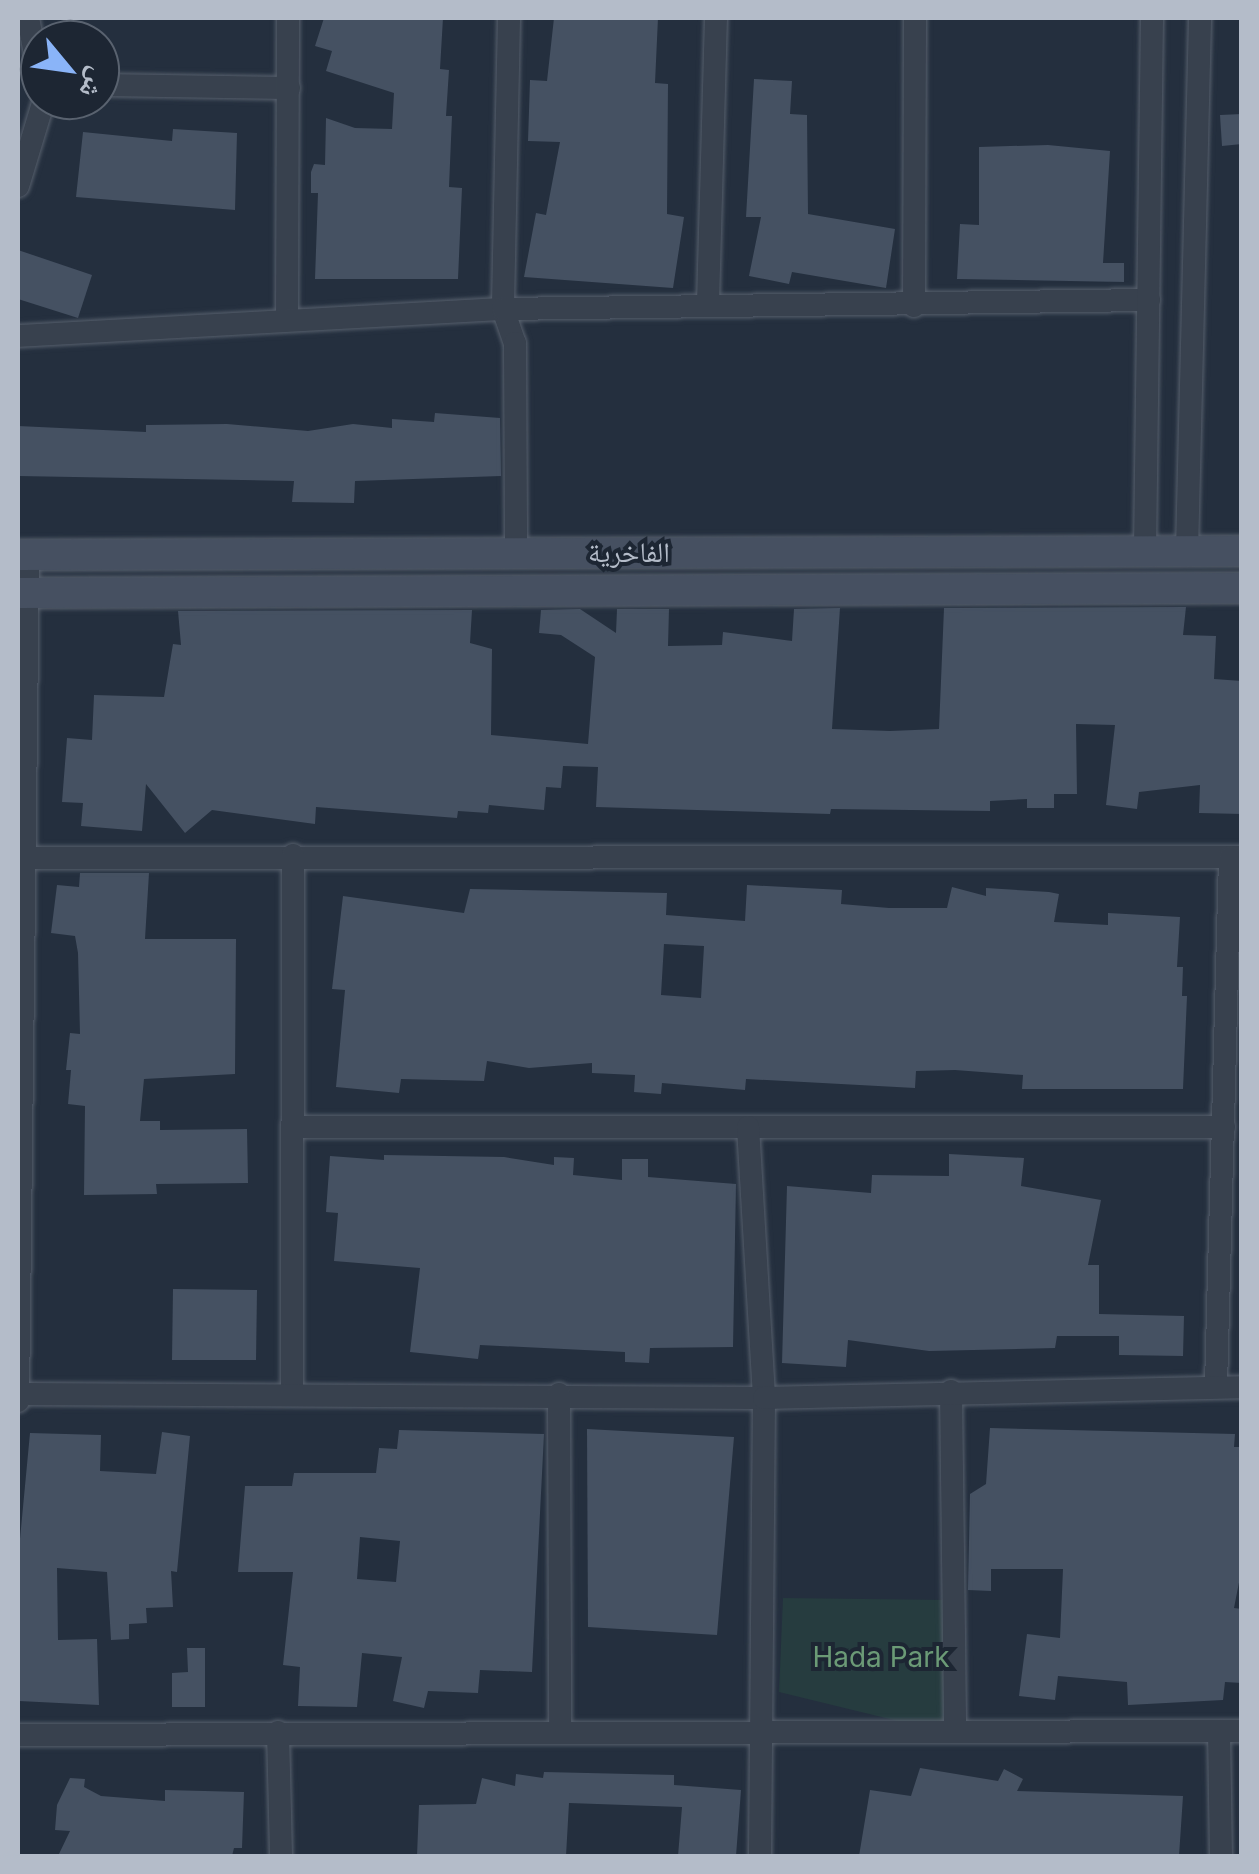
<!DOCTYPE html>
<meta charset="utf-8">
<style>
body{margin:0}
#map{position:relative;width:1259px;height:1874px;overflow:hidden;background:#242f3e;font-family:Inter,"Noto Naskh Arabic",sans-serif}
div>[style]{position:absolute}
.green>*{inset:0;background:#263c3f}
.building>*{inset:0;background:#455162}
.roads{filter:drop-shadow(0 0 2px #565f6c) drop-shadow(0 0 2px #565f6c)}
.street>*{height:22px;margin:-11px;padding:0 11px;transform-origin:11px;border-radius:11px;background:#38414e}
.secondary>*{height:30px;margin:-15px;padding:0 15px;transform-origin:15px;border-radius:15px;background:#465061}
span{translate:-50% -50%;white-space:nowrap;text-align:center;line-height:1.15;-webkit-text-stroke:8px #1d2633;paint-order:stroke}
.street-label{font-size:28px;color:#b4bcc9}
.park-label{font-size:28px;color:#6b9a76}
.frame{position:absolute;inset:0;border:20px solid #b4bcc9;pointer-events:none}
.north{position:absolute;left:20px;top:20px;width:100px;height:100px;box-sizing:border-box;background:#1d2633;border:2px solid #59626f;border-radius:50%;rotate:119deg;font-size:28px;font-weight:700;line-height:40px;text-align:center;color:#b4bcc9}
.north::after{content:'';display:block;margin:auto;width:35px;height:45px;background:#8ab4f8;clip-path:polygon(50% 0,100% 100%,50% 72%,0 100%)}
</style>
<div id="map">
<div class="green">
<div style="clip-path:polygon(783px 1598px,947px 1600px,943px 1732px,779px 1692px)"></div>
</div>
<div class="building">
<div style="clip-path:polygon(324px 18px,443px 18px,440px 69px,449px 70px,446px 116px,452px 116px,449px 187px,462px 188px,458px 279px,315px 279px,318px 193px,311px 193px,311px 172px,314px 164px,325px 165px,326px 118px,355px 128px,392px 129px,394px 93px,326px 71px,332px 51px,315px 46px)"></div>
<div style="clip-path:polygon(554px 18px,658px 18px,655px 83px,668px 84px,667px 214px,684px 217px,673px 288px,524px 277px,536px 213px,546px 215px,560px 142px,528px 141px,530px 80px,547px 81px)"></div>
<div style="clip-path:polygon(754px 79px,792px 81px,790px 114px,807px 115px,808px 214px,895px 229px,886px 288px,792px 272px,789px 284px,749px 276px,761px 217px,746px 217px)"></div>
<div style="clip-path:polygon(1242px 114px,1242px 144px,1222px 146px,1220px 115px)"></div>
<div style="clip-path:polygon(173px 129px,237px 133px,235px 210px,76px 197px,83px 132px,172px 141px)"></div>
<div style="clip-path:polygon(1048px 145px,1110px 151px,1103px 263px,1124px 263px,1124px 282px,957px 279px,960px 224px,979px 225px,979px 147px)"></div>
<div style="clip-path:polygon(18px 250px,92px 275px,78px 318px,18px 299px)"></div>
<div style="clip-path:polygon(435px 413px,500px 418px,501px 476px,355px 481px,354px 503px,292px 502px,294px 481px,18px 476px,18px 426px,146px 432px,146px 425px,227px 424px,308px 431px,353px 424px,392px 428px,392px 419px,434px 422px)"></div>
<div style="clip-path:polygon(1186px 607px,1183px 635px,1216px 636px,1214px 679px,1242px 681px,1242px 814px,1199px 813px,1200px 785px,1139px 792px,1137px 809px,1106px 805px,1115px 725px,1076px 724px,1077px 794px,1054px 794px,1054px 808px,1027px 808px,1027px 799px,990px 801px,990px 811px,831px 809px,830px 814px,596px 807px,598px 767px,563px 766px,561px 788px,546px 787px,544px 810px,489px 805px,488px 813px,458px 811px,457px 818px,316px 807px,315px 824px,212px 810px,185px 833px,146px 784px,142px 831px,81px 826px,83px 803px,62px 802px,67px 738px,92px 740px,94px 695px,164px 697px,173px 644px,181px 645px,178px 611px,472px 610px,470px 643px,492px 649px,491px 735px,588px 744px,595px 657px,561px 635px,539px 633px,541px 610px,580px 609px,616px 633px,617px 609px,669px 609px,668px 646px,722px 645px,723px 632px,792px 641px,794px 609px,840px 608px,832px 729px,890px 731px,939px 729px,944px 608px)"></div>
<div style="clip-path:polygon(80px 873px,149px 873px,145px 939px,236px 939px,235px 1074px,144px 1079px,140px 1121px,160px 1121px,160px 1130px,247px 1129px,248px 1183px,156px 1184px,157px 1194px,84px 1195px,85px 1106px,68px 1104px,71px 1070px,66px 1070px,70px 1033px,80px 1034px,78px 953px,75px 936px,51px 933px,57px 885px,79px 887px)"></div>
<div style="clip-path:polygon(evenodd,747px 885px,842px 890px,841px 904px,889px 908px,947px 908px,952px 887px,986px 896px,986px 888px,1049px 892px,1059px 894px,1054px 922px,1108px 925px,1108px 913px,1180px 917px,1177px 967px,1183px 967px,1182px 996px,1187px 996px,1183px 1089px,1022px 1089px,1023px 1075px,955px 1070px,916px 1071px,915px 1088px,746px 1079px,745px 1090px,662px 1083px,661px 1094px,634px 1092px,635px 1075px,592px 1073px,592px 1063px,529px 1068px,487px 1061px,484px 1081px,401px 1079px,399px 1093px,336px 1087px,345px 990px,332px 989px,343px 896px,464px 913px,470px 889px,667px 893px,666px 915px,745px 921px,747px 885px,664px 944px,704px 946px,701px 998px,661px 995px,664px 944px)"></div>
<div style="clip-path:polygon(949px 1154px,1024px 1158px,1021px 1186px,1101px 1200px,1088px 1265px,1099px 1265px,1099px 1314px,1184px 1316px,1183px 1356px,1119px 1355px,1119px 1336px,1057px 1336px,1055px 1348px,929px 1351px,848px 1340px,846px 1367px,782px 1363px,787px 1186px,871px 1193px,872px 1175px,949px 1176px)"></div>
<div style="clip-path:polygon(384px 1155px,504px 1157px,554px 1165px,554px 1157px,574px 1158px,573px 1175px,622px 1180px,622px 1159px,648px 1159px,648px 1177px,736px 1184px,733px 1347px,650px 1348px,649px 1363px,625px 1362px,625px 1352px,480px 1345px,478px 1359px,410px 1352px,420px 1268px,334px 1261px,338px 1213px,326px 1212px,330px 1156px,384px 1160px)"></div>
<div style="clip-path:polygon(173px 1289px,257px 1290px,256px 1360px,172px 1360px)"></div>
<div style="clip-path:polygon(990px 1428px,1235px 1434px,1234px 1447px,1242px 1447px,1242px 1567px,1234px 1608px,1242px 1609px,1242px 1683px,1225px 1682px,1223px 1700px,1128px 1705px,1127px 1682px,1058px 1676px,1055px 1700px,1019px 1696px,1027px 1634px,1060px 1638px,1063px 1569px,991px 1569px,991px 1591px,968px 1590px,970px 1494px,986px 1484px)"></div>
<div style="clip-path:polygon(587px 1429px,734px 1437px,717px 1635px,588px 1627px)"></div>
<div style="clip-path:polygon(evenodd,399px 1430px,544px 1434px,532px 1672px,480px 1670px,478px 1693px,428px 1691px,424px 1708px,393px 1701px,402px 1657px,362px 1653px,357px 1707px,298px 1706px,300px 1667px,283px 1665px,293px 1572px,238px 1572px,245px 1486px,292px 1486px,294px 1473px,376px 1473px,379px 1448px,397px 1449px,399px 1430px,360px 1537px,400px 1541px,396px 1582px,357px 1579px,360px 1537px)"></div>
<div style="clip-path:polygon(162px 1432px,190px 1436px,177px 1572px,171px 1571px,173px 1607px,146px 1608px,147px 1623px,129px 1624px,129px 1639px,111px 1640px,107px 1572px,57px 1568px,58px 1640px,97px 1639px,99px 1705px,19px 1701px,18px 1560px,30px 1433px,101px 1435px,100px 1471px,156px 1474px)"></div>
<div style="clip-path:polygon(187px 1648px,205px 1648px,205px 1707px,172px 1707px,172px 1673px,188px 1672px)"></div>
<div style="clip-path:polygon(920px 1768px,998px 1781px,1004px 1769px,1023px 1779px,1017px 1791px,1183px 1796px,1179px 1856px,859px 1856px,870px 1790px,911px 1796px)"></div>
<div style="clip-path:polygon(544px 1772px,674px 1775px,674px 1785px,741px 1790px,736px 1856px,678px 1856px,682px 1807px,569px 1803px,566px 1856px,417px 1856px,419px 1805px,476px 1804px,482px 1778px,515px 1786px,516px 1774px,543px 1778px)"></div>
<div style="clip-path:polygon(70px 1778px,85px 1779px,84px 1787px,101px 1796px,165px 1801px,165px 1790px,244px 1792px,242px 1848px,234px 1848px,232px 1856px,58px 1856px,70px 1831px,55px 1830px,57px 1805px)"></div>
</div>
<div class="roads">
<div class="street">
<div style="left:28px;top:18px;width:62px;rotate:78.9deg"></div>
<div style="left:509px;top:18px;width:291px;rotate:91.2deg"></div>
<div style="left:503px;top:309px;width:36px;rotate:71deg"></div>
<div style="left:515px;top:343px;width:209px;rotate:89.7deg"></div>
<div style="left:100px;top:85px;width:189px;rotate:0.9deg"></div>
<div style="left:18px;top:186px;width:90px;rotate:-73.2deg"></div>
<div style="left:708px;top:303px;width:285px;rotate:-88.4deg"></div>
<div style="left:914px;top:306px;width:288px;rotate:-89.8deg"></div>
<div style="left:287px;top:319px;width:301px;rotate:-89.8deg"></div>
<div style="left:18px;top:336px;width:486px;rotate:-3.2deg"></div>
<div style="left:503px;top:309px;width:646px;rotate:-0.8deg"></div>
<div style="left:1145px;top:551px;width:533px;rotate:-89.25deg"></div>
<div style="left:1187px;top:551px;width:533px;rotate:-88.6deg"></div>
<div style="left:23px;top:858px;width:1219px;rotate:-0.05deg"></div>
<div style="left:294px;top:1127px;width:930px"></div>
<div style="left:748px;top:1127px;width:271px;rotate:86.6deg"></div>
<div style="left:764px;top:1398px;width:458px;rotate:90.5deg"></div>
<div style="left:1216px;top:1386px;width:529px;rotate:-88.48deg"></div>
<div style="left:951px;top:1391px;width:341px;rotate:89.3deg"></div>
<div style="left:292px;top:1393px;width:538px;rotate:-89.89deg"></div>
<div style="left:18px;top:1394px;width:746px;rotate:0.31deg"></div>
<div style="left:764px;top:1398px;width:478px;rotate:-1.3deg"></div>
<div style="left:559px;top:1394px;width:338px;rotate:89.8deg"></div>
<div style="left:18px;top:1401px;width:846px;rotate:-89.32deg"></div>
<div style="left:1219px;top:1731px;width:125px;rotate:89.1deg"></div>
<div style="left:278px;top:1732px;width:124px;rotate:88.6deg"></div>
<div style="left:18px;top:1735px;width:1224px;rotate:-0.19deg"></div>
</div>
<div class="secondary">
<div style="left:18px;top:555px;width:1224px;rotate:-0.19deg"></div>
<div style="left:18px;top:593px;width:1224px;rotate:-0.23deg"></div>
</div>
</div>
<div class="street-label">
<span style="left:629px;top:552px">الفاخرية</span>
</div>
<div class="park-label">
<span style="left:881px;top:1657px">Hada Park</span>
</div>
<div class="frame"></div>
<div class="north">ش</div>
</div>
